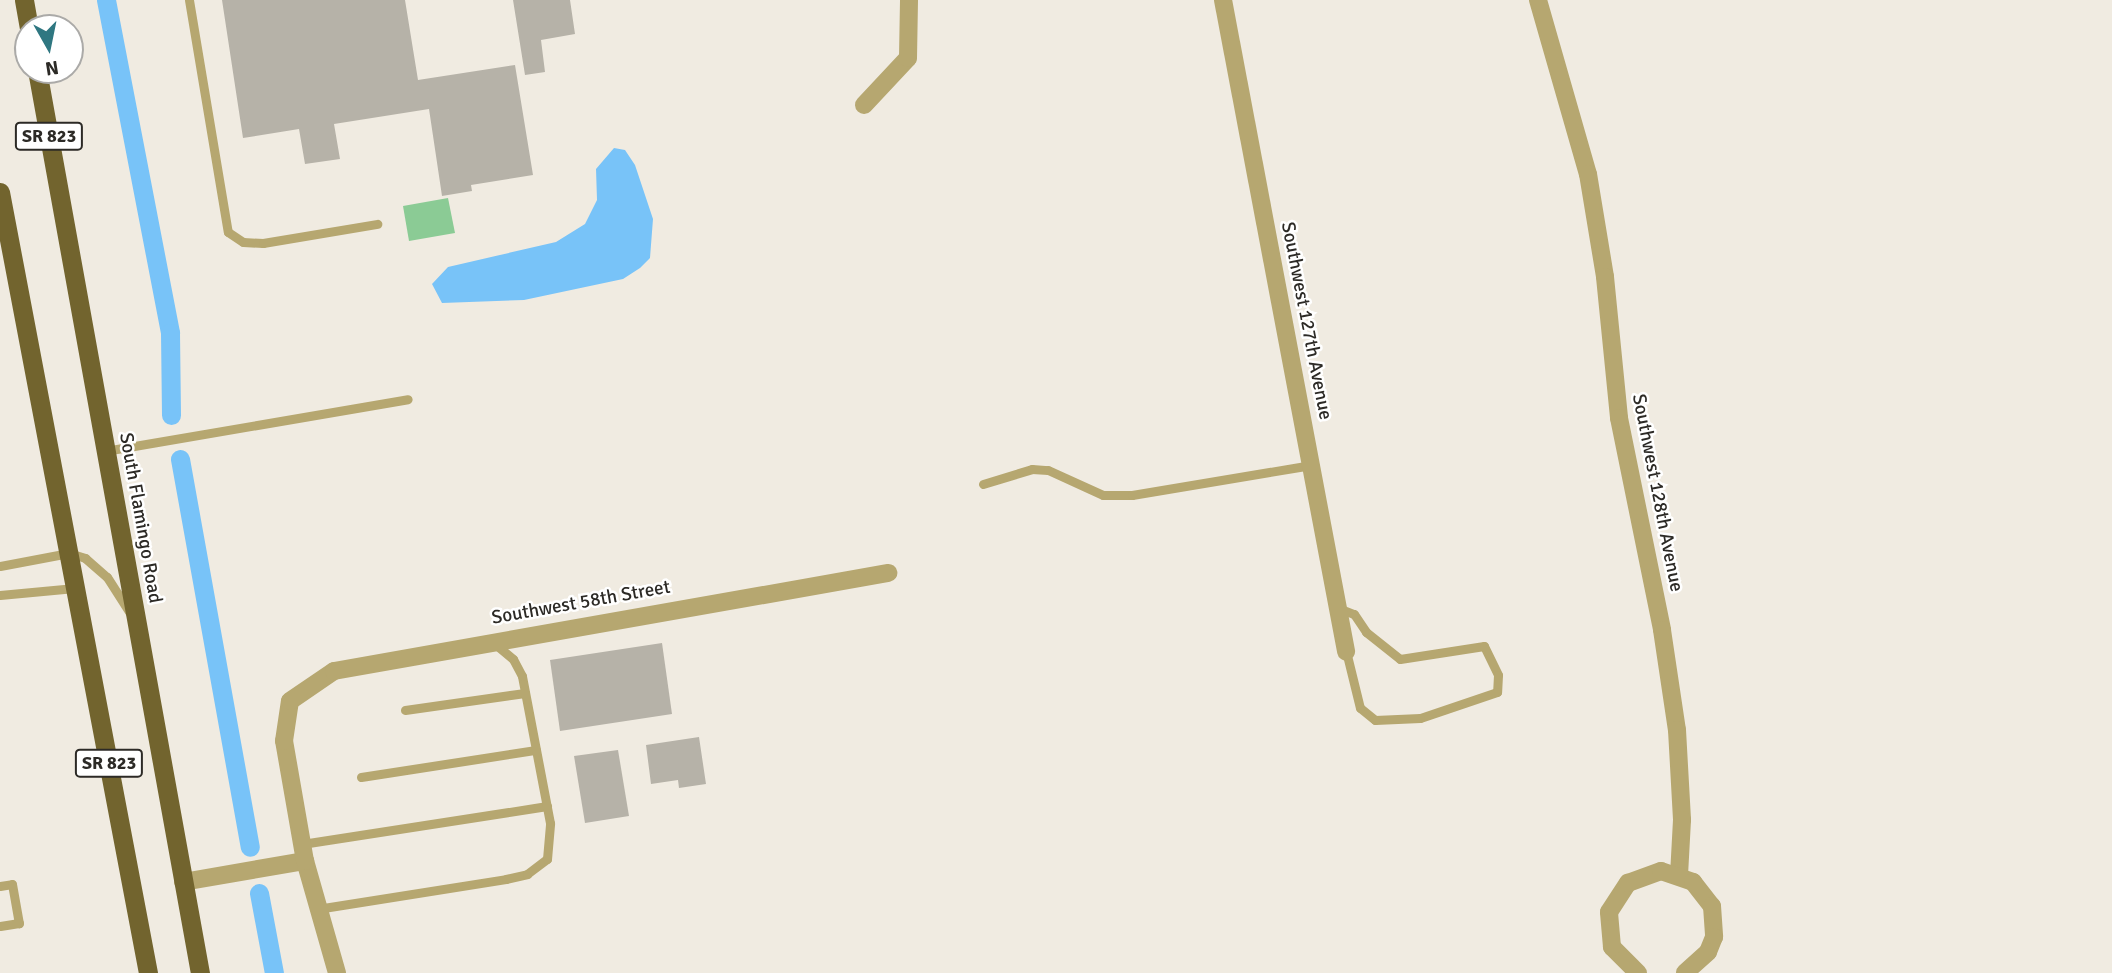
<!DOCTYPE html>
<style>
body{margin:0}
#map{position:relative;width:2112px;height:973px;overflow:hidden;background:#f0ebe1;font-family:Signika,sans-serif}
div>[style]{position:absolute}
.green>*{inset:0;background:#8bcb95}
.water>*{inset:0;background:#78c3f8}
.canal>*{height:19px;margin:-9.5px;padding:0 9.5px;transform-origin:9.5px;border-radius:9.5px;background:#78c3f8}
.building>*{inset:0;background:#b6b2a8}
.service>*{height:9px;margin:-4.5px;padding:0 4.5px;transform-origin:4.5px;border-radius:4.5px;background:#b6a770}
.minor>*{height:18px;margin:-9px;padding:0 9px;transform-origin:9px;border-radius:9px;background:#b6a770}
.trunk>*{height:19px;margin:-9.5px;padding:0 9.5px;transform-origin:9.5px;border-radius:9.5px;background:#72642e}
span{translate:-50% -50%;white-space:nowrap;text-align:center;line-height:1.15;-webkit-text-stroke:5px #fff;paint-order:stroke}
.shield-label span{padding:2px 5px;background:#fff;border:2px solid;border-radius:5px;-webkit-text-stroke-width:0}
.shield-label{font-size:18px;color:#2c2a26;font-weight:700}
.street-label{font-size:19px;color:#2c2a26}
.north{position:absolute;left:14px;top:14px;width:70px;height:70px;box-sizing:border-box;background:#fff;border:2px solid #abaaa8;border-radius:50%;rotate:171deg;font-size:19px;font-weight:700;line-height:28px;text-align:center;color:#2c2a26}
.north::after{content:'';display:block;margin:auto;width:24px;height:32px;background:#2f7781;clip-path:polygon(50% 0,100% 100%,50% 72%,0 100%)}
</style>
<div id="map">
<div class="green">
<div style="clip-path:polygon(448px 198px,455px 233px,409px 241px,403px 206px)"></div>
</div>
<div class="water">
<div style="clip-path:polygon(614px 148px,625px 150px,635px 165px,653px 219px,650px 258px,640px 268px,623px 279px,524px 300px,442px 303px,432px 284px,448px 267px,556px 242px,585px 224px,597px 200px,596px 169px)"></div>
</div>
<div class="canal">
<div style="left:106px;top:0;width:339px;rotate:79.1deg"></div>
<div style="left:170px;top:333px;width:82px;rotate:89.3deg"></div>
<div style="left:180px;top:459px;width:394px;rotate:79.8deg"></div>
<div style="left:259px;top:893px;width:81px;rotate:79.4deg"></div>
</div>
<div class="building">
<div style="clip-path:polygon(222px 0,405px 0,418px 80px,515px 65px,533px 175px,471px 185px,472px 191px,442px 196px,429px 109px,334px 124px,340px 159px,305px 164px,299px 129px,243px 138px)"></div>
<div style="clip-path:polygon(513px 0,570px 0,575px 34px,541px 40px,545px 72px,525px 75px)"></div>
<div style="clip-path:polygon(662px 643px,672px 714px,560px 731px,550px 660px)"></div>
<div style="clip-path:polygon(699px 737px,706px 784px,679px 788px,678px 780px,651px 784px,646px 745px)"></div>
<div style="clip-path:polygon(618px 750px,629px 816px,585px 823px,574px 756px)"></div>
</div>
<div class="service">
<div style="left:189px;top:0;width:235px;rotate:80.5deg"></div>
<div style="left:228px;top:232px;width:18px;rotate:34deg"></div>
<div style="left:243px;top:242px;width:20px;rotate:3deg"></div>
<div style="left:263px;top:243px;width:116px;rotate:-9.5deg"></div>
<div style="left:105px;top:451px;width:307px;rotate:-9.7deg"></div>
<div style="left:983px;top:484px;width:51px;rotate:-17deg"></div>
<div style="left:1032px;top:469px;width:16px;rotate:4deg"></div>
<div style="left:1048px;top:470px;width:60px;rotate:24.4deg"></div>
<div style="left:1103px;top:495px;width:29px"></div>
<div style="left:1132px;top:495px;width:182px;rotate:-9.5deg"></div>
<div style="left:0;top:566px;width:70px;rotate:-10.7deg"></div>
<div style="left:69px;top:553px;width:17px;rotate:17deg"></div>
<div style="left:85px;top:558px;width:29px;rotate:41deg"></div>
<div style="left:107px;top:577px;width:43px;rotate:57.4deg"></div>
<div style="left:0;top:595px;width:75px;rotate:-5.3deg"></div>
<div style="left:1338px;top:608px;width:17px;rotate:21deg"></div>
<div style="left:1354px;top:614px;width:22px;rotate:56deg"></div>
<div style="left:1366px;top:632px;width:43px;rotate:38.5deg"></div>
<div style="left:1400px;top:659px;width:85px;rotate:-8.8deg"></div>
<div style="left:1484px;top:646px;width:32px;rotate:64deg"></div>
<div style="left:1498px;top:675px;width:17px;rotate:93deg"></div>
<div style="left:1497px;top:692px;width:81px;rotate:161.3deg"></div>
<div style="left:1420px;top:718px;width:45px;rotate:177.5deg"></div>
<div style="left:1375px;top:720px;width:19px;rotate:-141deg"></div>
<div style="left:1360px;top:708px;width:59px;rotate:-103.8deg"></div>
<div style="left:405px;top:710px;width:121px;rotate:-8.1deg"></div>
<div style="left:361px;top:777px;width:177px;rotate:-8.8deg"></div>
<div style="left:302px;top:844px;width:248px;rotate:-8.8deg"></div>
<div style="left:0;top:886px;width:12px;rotate:-9deg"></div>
<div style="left:12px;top:884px;width:40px;rotate:80deg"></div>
<div style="left:19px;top:923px;width:19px;rotate:171deg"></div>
<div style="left:317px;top:909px;width:191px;rotate:-9deg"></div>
<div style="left:506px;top:879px;width:22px;rotate:-13deg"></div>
<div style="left:527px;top:874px;width:25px;rotate:-37deg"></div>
<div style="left:547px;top:859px;width:36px;rotate:-85deg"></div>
<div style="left:550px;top:823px;width:150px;rotate:-100.8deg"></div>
<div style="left:522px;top:676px;width:19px;rotate:-118deg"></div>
<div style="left:513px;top:659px;width:25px;rotate:-140deg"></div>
</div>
<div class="minor">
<div style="left:1223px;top:0;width:663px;rotate:79.3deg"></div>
<div style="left:1538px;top:0;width:181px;rotate:74deg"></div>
<div style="left:1588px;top:174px;width:104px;rotate:80.6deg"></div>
<div style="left:1605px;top:277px;width:142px;rotate:84.3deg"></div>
<div style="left:1619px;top:418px;width:216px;rotate:78.5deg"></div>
<div style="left:1662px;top:630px;width:101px;rotate:81.5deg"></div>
<div style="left:1677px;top:730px;width:90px;rotate:86.8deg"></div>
<div style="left:1682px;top:820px;width:55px;rotate:93.1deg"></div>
<div style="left:864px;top:105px;width:64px;rotate:-46.9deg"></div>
<div style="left:908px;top:58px;width:58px;rotate:-89deg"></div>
<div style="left:183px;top:882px;width:124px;rotate:-9.8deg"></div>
<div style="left:337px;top:973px;width:116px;rotate:-105.9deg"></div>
<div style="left:305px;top:861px;width:122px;rotate:-99.9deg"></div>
<div style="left:284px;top:741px;width:40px;rotate:-81.5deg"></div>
<div style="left:290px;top:701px;width:53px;rotate:-34.3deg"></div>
<div style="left:334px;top:671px;width:563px;rotate:-10.03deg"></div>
<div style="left:1638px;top:973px;width:37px;rotate:-135deg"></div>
<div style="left:1612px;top:947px;width:35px;rotate:-95deg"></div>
<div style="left:1609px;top:912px;width:35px;rotate:-57deg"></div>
<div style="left:1628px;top:883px;width:35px;rotate:-20deg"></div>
<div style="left:1661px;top:871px;width:34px;rotate:19deg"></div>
<div style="left:1693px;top:882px;width:31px;rotate:52deg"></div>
<div style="left:1712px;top:906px;width:31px;rotate:86deg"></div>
<div style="left:1714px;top:937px;width:16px;rotate:112deg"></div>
<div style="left:1708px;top:952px;width:31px;rotate:138deg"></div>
</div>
<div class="trunk">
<div style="left:24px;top:0;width:28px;rotate:80deg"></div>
<div style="left:37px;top:70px;width:918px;rotate:79.77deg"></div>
<div style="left:0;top:192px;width:795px;rotate:79.27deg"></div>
</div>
<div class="shield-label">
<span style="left:49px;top:136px">SR 823</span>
<span style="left:109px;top:763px">SR 823</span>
</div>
<div class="street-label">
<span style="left:1306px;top:321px;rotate:79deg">Southwest 127th Avenue</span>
<span style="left:1657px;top:493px;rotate:79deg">Southwest 128th Avenue</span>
<span style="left:140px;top:518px;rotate:80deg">South Flamingo Road</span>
<span style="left:581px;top:603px;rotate:-10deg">Southwest 58th Street</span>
</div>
<div class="north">N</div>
</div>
